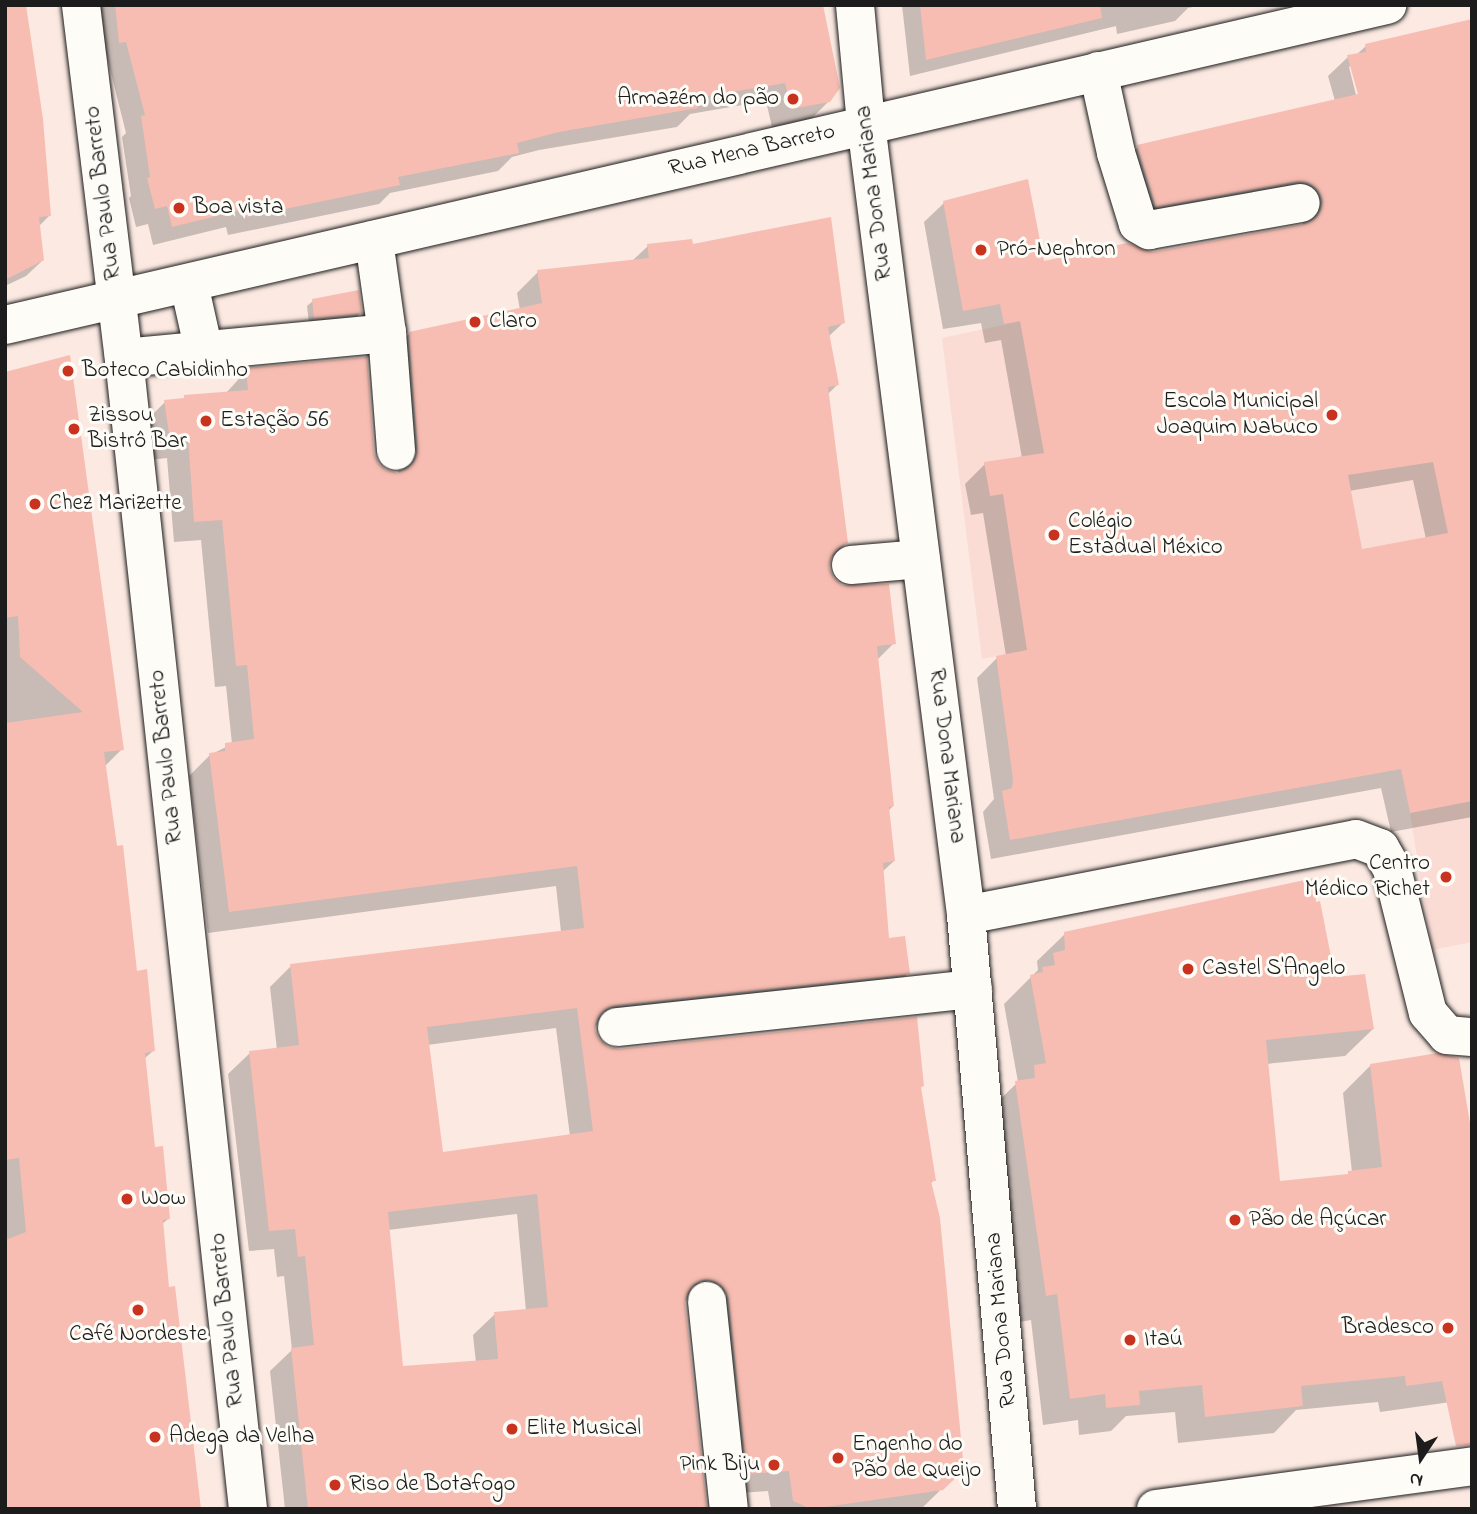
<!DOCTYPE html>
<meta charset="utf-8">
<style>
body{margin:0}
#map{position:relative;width:1477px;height:1514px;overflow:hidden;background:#fbe9e2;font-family:"Indie Flower",sans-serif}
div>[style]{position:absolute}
.built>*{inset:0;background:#fadcd4}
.shadow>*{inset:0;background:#0003}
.building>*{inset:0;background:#f7bdb2}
.roads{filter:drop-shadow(0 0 2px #1c1c1c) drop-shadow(0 0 2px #1c1c1c)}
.minor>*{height:38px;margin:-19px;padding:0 19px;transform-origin:19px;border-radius:19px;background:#fdfcf7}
.major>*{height:38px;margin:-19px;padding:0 19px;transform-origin:19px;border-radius:19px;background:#fdfcf7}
.dots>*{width:19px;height:19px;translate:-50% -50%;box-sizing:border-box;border:4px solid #fdfcf7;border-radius:50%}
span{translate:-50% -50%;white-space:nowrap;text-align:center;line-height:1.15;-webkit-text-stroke:6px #fdfcf7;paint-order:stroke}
.poi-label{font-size:23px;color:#1c1c1c}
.right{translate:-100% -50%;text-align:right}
.left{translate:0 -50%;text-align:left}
.street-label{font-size:23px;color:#1c1c1c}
.frame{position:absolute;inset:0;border:7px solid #1c1c1c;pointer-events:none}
.north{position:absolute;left:1386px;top:1423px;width:70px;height:70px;-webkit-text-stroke:5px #fdfcf7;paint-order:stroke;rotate:193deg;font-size:19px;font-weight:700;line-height:28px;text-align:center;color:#1c1c1c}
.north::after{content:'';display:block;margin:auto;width:24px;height:32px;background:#1c1c1c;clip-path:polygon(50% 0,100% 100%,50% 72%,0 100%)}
</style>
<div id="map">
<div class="built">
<div style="clip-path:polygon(1420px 236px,1472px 529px,1362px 549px,1368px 585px,982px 659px,942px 338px)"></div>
<div style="clip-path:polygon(1472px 801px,1472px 942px,1432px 950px,1410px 813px)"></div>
</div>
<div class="shadow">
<div style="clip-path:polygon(5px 5px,49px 216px,39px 226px,43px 260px,26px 276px,5px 286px)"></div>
<div style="clip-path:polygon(94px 5px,820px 5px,829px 101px,809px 121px,772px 127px,766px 101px,690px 114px,677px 127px,539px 150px,512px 157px,498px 171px,390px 193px,379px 204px,228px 235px,226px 227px,153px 245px,148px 224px,136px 227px,129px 198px,131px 196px,122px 137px,126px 133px)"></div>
<div style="clip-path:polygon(902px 5px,1203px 5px,1188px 8px,1175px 21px,1117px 34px,1116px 26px,910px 76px)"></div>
<div style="clip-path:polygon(evenodd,1472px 21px,1472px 817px,1391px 832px,1381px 788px,991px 859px,983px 812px,994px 799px,977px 678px,997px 658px,1006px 656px,983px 513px,971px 515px,965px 484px,985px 464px,1022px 458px,1001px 340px,985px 343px,981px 323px,943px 329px,924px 222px,944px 203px,1043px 263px,1153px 253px,1303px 227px,1303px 220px,1136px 225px,1118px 167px,1138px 147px,1335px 101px,1328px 76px,1348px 57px,1356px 55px,1366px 46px,1472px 21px,1352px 64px,1362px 102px,1358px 103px,1349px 67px,1352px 64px,1472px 21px,1413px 480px,1426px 539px,1360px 551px,1349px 491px,1413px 480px)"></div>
<div style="clip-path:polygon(evenodd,648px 246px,692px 246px,844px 322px,828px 337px,838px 384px,827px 395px,846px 543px,829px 560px,828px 568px,832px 579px,894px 643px,877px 660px,893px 806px,888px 811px,894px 861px,882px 872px,888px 939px,908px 973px,887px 994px,594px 1026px,593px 1029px,598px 1041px,608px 1049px,923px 1086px,920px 1088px,934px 1180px,930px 1184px,962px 1469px,921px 1509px,771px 1509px,768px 1491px,727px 1494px,694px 1301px,684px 1300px,705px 1509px,285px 1509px,270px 1371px,292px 1350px,284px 1276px,277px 1277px,274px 1249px,249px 1251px,228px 1074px,250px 1053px,277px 1050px,270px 987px,291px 966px,561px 932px,556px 886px,208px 933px,189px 776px,210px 755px,232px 744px,226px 686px,215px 687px,201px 540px,174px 542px,167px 458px,149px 460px,144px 423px,165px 402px,226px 393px,247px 370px,373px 454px,376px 464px,385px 472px,398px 474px,388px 355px,410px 333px,520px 310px,517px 293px,538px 272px,632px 261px,648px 246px,556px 1028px,570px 1136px,441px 1154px,427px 1045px,556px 1028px,648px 246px,517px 1214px,526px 1311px,495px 1314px,473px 1335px,476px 1363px,401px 1368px,388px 1230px,517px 1214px)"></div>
<div style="clip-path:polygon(313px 301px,360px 313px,355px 319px,309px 323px,307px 306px)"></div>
<div style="clip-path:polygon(5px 374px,122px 749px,105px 766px,135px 973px,153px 1051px,144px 1059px,153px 1148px,168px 1219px,161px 1225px,168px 1289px,5px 1509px)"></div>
<div style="clip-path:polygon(1315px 905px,1333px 979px,1373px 1029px,1345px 1056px,1266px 1064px,1279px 1183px,1344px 1177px,1352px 1172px,1343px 1093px,1371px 1065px,1472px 1399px,1380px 1412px,1378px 1402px,1296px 1410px,1274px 1433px,1178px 1443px,1175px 1412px,1126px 1416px,1111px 1431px,1079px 1435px,1078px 1420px,1043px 1425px,1031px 1320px,1019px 1322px,989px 1110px,1018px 1082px,1004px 1004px,1038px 970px,1037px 961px,1065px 934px)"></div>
</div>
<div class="building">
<div style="clip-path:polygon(5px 5px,26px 5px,43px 119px,51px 216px,39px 217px,44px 260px,5px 280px)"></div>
<div style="clip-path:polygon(115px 5px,823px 5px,840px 88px,830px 102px,791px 109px,785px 83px,696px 98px,698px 108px,559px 132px,517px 143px,519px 153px,398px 177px,400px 185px,247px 217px,245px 209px,172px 227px,167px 206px,155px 209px,147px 178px,150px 177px,141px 116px,145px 115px,126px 42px,119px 43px)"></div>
<div style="clip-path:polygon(920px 5px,1100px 5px,1102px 18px,926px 60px)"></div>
<div style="clip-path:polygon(evenodd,1472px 19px,1472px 801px,1410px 813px,1401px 769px,1010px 840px,1002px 791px,1012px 788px,1013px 779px,996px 656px,1027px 650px,1003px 494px,990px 496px,984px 462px,1044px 453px,1020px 321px,1004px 324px,1000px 304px,963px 311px,943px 201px,1028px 179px,1044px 261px,1127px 243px,1153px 252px,1305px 224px,1316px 219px,1321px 211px,1323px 200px,1318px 189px,1308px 182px,1297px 181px,1156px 207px,1137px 145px,1358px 94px,1347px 55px,1366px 52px,1365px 44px,1472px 19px,1433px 462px,1448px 533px,1362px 549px,1348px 475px,1433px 462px)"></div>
<div style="clip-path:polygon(evenodd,831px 217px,845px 323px,828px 327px,839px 385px,828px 387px,848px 543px,839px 547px,832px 555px,829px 568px,834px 578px,842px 585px,889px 584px,896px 644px,877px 646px,894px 806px,889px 807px,895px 861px,883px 863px,889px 938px,905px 936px,910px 974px,615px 1005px,605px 1009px,597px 1018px,595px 1030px,599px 1039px,608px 1047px,619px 1049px,917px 1017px,924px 1086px,921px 1087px,936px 1181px,931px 1181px,940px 1218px,964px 1470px,943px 1490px,811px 1509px,793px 1501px,789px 1471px,747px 1474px,729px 1299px,724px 1288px,715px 1281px,705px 1279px,694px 1284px,687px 1293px,685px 1303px,707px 1509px,308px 1509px,291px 1348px,314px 1345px,305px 1256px,298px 1257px,295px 1229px,269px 1231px,249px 1051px,299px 1045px,290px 964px,584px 928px,577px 866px,229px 912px,209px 753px,225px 751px,225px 743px,254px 739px,247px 665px,236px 666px,222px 520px,194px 522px,188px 437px,170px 440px,164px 400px,184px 398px,184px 395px,248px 390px,246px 368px,367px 357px,374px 453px,378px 463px,386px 470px,398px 473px,408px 469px,415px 461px,418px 450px,409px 332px,542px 303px,537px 270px,649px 258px,647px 244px,692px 239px,693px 244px,831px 217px,577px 1008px,593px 1131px,443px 1152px,427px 1027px,577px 1008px,831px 217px,537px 1194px,548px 1307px,494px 1312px,498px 1359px,403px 1366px,388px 1212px,537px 1194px)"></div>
<div style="clip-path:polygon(359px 290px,362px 313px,314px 318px,312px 299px)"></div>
<div style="clip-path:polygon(70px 355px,124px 750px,104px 752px,117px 846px,123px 845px,137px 971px,147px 969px,155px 1051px,145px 1053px,155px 1147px,163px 1146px,170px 1219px,163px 1220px,169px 1287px,175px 1286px,201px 1509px,5px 1509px,5px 1240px,26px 1232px,19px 1158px,5px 1160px,5px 723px,83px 712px,20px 657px,18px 616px,5px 618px,5px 372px)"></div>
<div style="clip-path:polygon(1314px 878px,1316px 902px,1320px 901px,1335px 977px,1365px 974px,1374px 1029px,1266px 1040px,1280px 1181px,1348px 1174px,1348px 1171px,1382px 1167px,1370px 1064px,1438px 1053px,1459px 1058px,1472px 1135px,1472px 1445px,1456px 1446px,1442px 1381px,1406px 1386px,1405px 1376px,1301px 1386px,1303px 1406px,1205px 1417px,1202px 1385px,1139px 1391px,1140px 1405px,1106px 1408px,1105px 1394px,1070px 1399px,1057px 1294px,1046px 1296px,1015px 1081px,1035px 1078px,1034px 1065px,1046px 1063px,1030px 975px,1043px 972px,1042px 967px,1055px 965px,1053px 953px,1065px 950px,1064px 932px)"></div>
</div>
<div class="roads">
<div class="minor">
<div style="left:81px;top:5px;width:356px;rotate:83.1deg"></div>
<div style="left:124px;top:358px;width:1158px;rotate:83.85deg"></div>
<div style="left:855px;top:5px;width:120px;rotate:84.7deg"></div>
<div style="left:866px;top:124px;width:797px;rotate:82.79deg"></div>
<div style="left:966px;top:915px;width:596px;rotate:85.09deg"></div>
<div style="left:1098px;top:71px;width:84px;rotate:77.6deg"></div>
<div style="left:1116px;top:153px;width:74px;rotate:72.8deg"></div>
<div style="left:1138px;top:224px;width:13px;rotate:29deg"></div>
<div style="left:1149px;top:230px;width:154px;rotate:-10.1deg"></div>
<div style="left:189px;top:284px;width:69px;rotate:77.4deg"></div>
<div style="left:5px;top:325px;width:1419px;rotate:-13.04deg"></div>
<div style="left:387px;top:333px;width:118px;rotate:85.6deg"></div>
<div style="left:124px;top:358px;width:264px;rotate:-5.4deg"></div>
<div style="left:387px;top:333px;width:94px;rotate:-98deg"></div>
<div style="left:851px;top:565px;width:70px;rotate:-4.9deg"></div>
<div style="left:966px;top:915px;width:397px;rotate:-11deg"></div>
<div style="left:1356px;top:839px;width:26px;rotate:21deg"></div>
<div style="left:1380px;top:848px;width:24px;rotate:60deg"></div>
<div style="left:1392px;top:869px;width:148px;rotate:76deg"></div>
<div style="left:1428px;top:1013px;width:29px;rotate:49deg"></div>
<div style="left:1447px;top:1035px;width:25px;rotate:5deg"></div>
<div style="left:617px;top:1027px;width:358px;rotate:-6.1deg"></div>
<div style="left:707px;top:1301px;width:209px;rotate:84deg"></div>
</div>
<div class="major">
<div style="left:1156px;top:1509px;width:319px;rotate:-7.7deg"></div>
</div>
</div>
<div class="dots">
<div style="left:793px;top:99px;background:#c8321e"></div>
<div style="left:179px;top:208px;background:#c8321e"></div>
<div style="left:981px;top:250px;background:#c8321e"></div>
<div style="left:475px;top:322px;background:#c8321e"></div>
<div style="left:68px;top:371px;background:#c8321e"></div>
<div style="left:1332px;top:415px;background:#c8321e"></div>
<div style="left:206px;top:421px;background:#c8321e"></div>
<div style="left:74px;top:429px;background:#c8321e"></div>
<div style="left:35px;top:504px;background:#c8321e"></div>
<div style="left:1054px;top:535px;background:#c8321e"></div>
<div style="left:1446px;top:877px;background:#c8321e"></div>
<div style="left:1188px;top:969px;background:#c8321e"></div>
<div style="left:127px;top:1199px;background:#c8321e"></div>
<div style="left:1235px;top:1220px;background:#c8321e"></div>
<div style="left:138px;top:1310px;background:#c8321e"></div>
<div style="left:1448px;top:1328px;background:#c8321e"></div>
<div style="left:1130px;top:1340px;background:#c8321e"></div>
<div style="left:512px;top:1429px;background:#c8321e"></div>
<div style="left:155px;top:1437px;background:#c8321e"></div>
<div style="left:838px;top:1458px;background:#c8321e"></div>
<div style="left:774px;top:1465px;background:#c8321e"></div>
<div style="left:335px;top:1485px;background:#c8321e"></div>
</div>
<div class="poi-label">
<span class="right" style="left:779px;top:99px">Armazém do pão</span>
<span class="left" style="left:193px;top:208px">Boa vista</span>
<span class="left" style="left:997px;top:250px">Pró-Nephron</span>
<span class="left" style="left:489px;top:322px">Claro</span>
<span class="left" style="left:82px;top:371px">Boteco Cabidinho</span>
<span class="right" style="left:1318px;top:415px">Escola Municipal<br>Joaquim Nabuco</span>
<span class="left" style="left:88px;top:429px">Zissou<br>Bistrô Bar</span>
<span class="left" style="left:220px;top:421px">Estação 56</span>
<span class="left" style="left:49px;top:504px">Chez Marizette</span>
<span class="left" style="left:1068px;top:535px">Colégio<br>Estadual México</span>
<span class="right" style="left:1430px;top:877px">Centro<br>Médico Richet</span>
<span class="left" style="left:1202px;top:969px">Castel S'Angelo</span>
<span class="left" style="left:141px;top:1199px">Wow</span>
<span class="left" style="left:1249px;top:1220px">Pão de Açúcar</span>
<span class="right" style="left:1434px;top:1328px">Bradesco</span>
<span style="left:138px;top:1335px">Café Nordeste</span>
<span class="left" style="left:1144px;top:1340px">Itaú</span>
<span class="left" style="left:526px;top:1429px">Elite Musical</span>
<span class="left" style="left:169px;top:1437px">Adega da Velha</span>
<span class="left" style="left:852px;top:1458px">Engenho do<br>Pão de Queijo</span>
<span class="right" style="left:760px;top:1465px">Pink Biju</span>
<span class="left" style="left:349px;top:1485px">Riso de Botafogo</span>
</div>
<div class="street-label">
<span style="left:752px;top:151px;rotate:-13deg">Rua Mena Barreto</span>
<span style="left:104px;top:193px;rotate:-97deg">Rua Paulo Barreto</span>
<span style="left:875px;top:193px;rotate:-97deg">Rua Dona Mariana</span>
<span style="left:946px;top:756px;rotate:83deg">Rua Dona Mariana</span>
<span style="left:167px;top:757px;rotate:-96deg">Rua Paulo Barreto</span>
<span style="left:228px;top:1320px;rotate:-96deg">Rua Paulo Barreto</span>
<span style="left:1002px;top:1320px;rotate:-95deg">Rua Dona Mariana</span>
</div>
<div class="frame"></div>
<div class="north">N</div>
</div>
